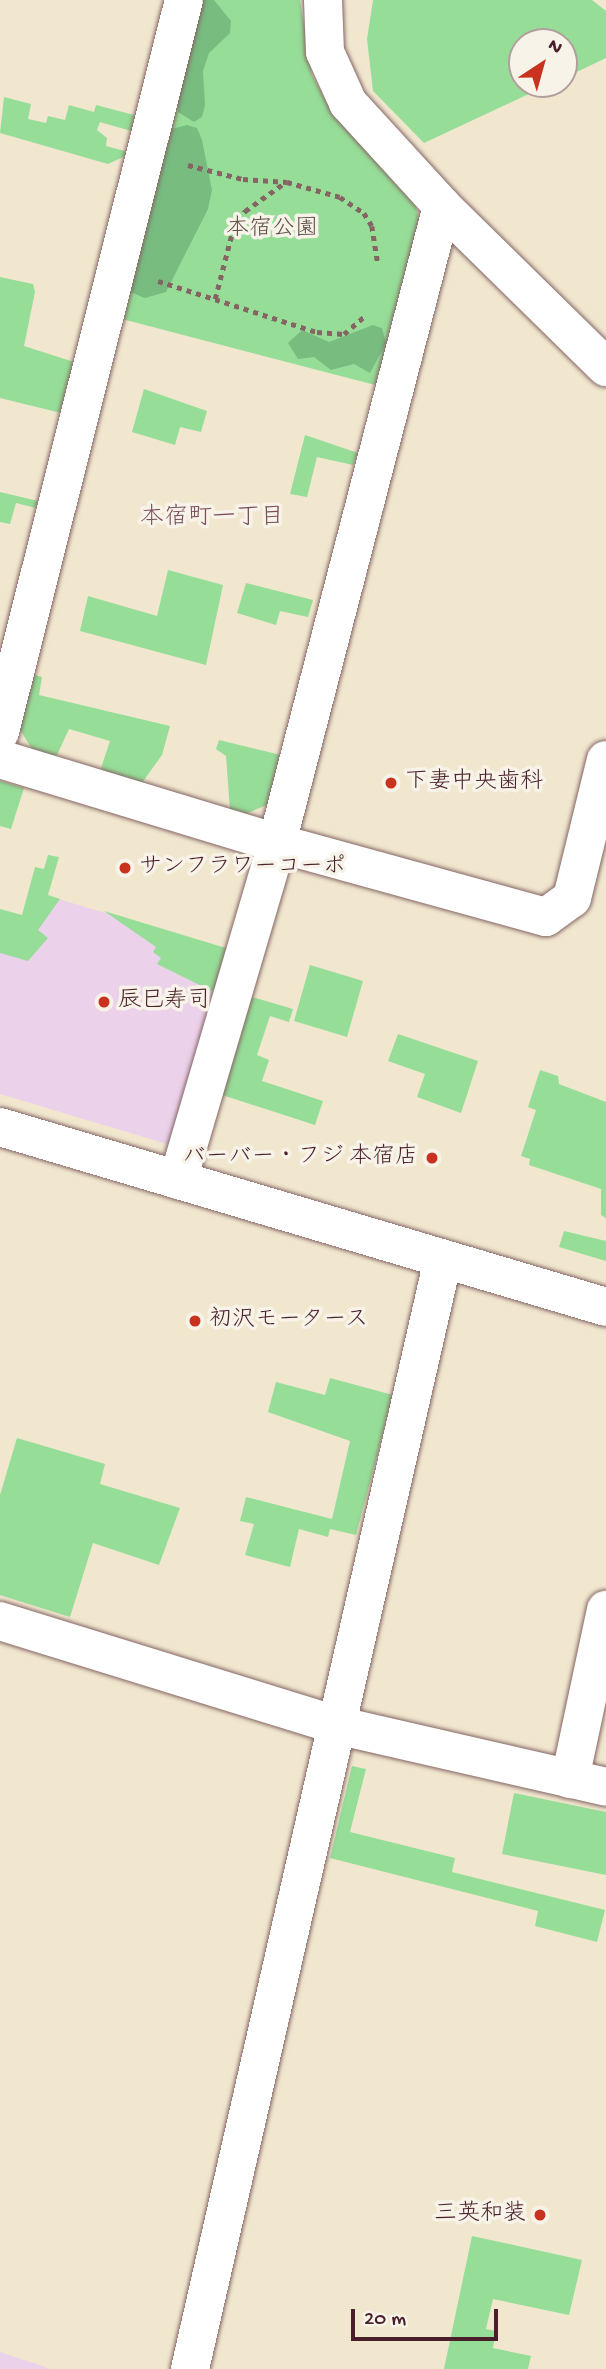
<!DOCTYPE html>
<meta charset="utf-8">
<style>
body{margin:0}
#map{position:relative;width:606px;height:2369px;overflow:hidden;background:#f1e7cf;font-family:"Gochi Hand","Klee One",sans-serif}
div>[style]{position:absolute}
.built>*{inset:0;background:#ecd1ea}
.green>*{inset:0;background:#96dd98}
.forest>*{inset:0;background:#78bc80}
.path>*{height:4.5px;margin-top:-2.25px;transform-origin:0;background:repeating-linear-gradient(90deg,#846564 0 5px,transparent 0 10px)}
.roads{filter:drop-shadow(0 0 2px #846564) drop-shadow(0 0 2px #846564)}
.minor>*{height:38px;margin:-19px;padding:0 19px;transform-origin:19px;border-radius:19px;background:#fff}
.dots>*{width:19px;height:19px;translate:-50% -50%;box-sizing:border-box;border:4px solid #f7f3e8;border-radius:50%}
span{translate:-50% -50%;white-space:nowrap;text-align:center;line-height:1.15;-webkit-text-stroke:7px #f7f3e8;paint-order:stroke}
.park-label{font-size:23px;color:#5d4e46}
.poi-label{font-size:23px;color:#4a1f2b}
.left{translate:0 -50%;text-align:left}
.right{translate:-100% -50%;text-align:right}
.neighbourhood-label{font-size:24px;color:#7b4e5b}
.north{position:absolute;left:508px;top:28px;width:70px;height:70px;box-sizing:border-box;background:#f7f3e8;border:2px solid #b29e9c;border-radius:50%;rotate:36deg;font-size:19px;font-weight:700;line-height:28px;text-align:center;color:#4a1f2b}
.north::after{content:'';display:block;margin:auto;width:24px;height:32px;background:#c8321e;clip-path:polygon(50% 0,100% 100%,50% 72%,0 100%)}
.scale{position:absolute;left:351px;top:2309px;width:147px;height:32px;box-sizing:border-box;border:4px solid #4a1f2b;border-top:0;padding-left:9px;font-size:21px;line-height:24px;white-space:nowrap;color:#4a1f2b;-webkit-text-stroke:5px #f7f3e8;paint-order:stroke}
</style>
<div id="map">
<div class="built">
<div style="clip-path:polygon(48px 896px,228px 949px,187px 1150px,0 1094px,0 937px)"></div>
<div style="clip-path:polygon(0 2352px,43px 2366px,49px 2369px,0 2369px)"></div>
</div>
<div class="green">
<div style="clip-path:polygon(204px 0,300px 0,312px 75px,324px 97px,415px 204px,420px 222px,379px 386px,122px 319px)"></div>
<div style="clip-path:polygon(373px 0,592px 0,606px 11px,606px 58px,564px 78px,564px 42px,522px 42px,522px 84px,550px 84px,424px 143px,373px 91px,367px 39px)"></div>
<div style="clip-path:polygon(4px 97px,31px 104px,28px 119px,46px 123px,48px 116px,65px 120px,69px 105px,94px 112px,96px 105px,134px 115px,136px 121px,131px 131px,100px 122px,97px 130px,107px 138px,106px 146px,132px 153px,108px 164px,0 133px)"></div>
<div style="clip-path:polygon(0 277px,33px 284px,35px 292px,24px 346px,74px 362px,61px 413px,0 398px)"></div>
<div style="clip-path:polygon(144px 389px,207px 411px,201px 432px,180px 427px,175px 445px,132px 432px)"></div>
<div style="clip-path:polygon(305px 435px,358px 453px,353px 465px,317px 457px,307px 497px,290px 494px)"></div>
<div style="clip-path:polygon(0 492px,38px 501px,36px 508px,16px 503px,10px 524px,0 522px)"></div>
<div style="clip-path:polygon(168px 570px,223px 585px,206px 665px,80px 631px,88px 596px,157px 616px)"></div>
<div style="clip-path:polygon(246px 583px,313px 600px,308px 617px,280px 611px,276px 625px,237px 613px)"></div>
<div style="clip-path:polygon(32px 674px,42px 677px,39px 695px,170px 726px,162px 755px,139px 787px,107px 777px,101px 768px,110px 741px,69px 729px,57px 755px,37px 757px,19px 728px)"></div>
<div style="clip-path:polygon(219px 740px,285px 756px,269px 804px,240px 816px,230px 810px,226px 756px,216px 749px)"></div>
<div style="clip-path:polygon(0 781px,24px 788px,11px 829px,0 826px)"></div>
<div style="clip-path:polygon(48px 855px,59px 857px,48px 895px,60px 899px,38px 930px,48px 938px,28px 961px,0 953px,0 909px,22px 915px,35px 867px,44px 869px)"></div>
<div style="clip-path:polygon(104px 911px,229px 949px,220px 995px,157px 964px,161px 958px,153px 952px,156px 947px)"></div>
<div style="clip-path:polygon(310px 965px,363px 981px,347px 1037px,294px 1021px)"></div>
<div style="clip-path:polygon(252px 997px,293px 1009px,289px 1022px,270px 1016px,257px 1055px,269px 1060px,262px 1081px,323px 1101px,315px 1125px,222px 1095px)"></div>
<div style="clip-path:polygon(398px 1034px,478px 1061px,461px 1113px,417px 1097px,425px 1074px,388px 1061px)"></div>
<div style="clip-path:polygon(540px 1070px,558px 1076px,559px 1084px,606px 1102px,606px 1218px,601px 1215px,601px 1189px,529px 1165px,530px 1159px,521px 1156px,536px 1110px,528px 1107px)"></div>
<div style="clip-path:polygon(564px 1231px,606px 1241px,606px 1261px,559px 1247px)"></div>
<div style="clip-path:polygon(330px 1378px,393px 1395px,356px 1535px,330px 1529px,328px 1537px,299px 1529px,290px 1567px,245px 1555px,254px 1524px,240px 1521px,246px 1497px,332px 1519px,350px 1441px,268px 1412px,276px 1382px,325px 1395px)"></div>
<div style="clip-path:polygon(17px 1438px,105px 1464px,100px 1484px,180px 1508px,159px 1565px,93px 1543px,70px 1617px,0 1595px,0 1495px)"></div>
<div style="clip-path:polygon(352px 1766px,366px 1769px,350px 1832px,455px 1858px,452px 1872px,605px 1910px,597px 1942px,535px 1926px,538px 1911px,330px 1858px)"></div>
<div style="clip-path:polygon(514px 1793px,606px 1812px,606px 1875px,502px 1854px)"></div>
<div style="clip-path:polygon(472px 2236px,582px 2260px,569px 2315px,493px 2299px,486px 2329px,496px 2331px,493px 2348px,531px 2356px,528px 2369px,444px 2369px)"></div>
</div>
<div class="forest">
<div style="clip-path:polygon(200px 0,214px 0,231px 21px,230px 33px,209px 53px,203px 71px,205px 105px,202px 117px,194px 122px,178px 112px,178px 100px)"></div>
<div style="clip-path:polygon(187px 125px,197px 128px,202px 140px,212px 190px,208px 209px,166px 292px,145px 298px,125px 290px,160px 132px)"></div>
<div style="clip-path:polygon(373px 325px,382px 328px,386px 343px,370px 373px,354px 364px,331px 370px,314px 357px,298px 359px,288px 343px,302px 330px,329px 342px)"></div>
</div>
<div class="path">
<div style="left:188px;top:165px;width:57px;rotate:14.3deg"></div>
<div style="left:243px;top:179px;width:44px;rotate:3.9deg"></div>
<div style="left:287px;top:182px;width:55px;rotate:15.8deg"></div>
<div style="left:340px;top:197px;width:29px;rotate:34deg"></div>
<div style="left:364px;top:213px;width:15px;rotate:58deg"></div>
<div style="left:372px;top:226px;width:36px;rotate:81deg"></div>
<div style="left:158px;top:281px;width:167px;rotate:17.8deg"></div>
<div style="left:317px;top:332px;width:27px;rotate:4deg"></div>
<div style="left:344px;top:334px;width:28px;rotate:-41deg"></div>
<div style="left:215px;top:299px;width:72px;rotate:-75.6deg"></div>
<div style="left:233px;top:229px;width:22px;rotate:-56deg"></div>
<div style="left:245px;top:211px;width:50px;rotate:-35.3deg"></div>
</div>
<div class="roads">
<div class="minor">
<div style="left:323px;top:0;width:52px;rotate:87.8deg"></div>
<div style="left:325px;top:52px;width:56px;rotate:65.7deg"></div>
<div style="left:348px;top:103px;width:139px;rotate:47.6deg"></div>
<div style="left:442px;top:206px;width:230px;rotate:44.5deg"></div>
<div style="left:0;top:732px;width:755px;rotate:-75.89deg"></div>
<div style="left:0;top:759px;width:289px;rotate:16.9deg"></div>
<div style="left:277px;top:843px;width:279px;rotate:15.4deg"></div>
<div style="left:546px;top:917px;width:32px;rotate:-36deg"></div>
<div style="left:572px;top:898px;width:142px;rotate:-76.2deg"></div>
<div style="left:0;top:1127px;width:632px;rotate:16.54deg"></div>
<div style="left:178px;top:1180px;width:351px;rotate:-73.6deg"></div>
<div style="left:277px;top:843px;width:658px;rotate:-75.48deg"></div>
<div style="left:0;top:1621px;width:352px;rotate:17.2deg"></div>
<div style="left:336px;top:1725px;width:277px;rotate:12.9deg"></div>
<div style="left:570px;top:1779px;width:173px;rotate:-78deg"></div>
<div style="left:190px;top:2369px;width:1138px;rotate:-77.16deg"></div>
</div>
</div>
<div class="dots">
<div style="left:391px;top:783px;background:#c8321e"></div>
<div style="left:125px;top:868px;background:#c8321e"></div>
<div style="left:104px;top:1002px;background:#c8321e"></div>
<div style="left:432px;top:1158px;background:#c8321e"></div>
<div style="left:195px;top:1321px;background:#c8321e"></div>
<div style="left:540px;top:2215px;background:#c8321e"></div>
</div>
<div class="park-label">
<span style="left:272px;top:230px">本宿公園</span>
</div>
<div class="poi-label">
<span class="left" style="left:405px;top:783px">下妻中央歯科</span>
<span class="left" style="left:139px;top:868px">サンフラワーコーポ</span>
<span class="left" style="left:118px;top:1002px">辰巳寿司</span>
<span class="right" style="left:418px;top:1158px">バーバー・フジ 本宿店</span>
<span class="left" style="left:209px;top:1321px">初沢モータース</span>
<span class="right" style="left:526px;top:2215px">三英和装</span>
</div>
<div class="neighbourhood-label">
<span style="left:212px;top:519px">本宿町一丁目</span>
</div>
<div class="north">N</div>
<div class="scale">20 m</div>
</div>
